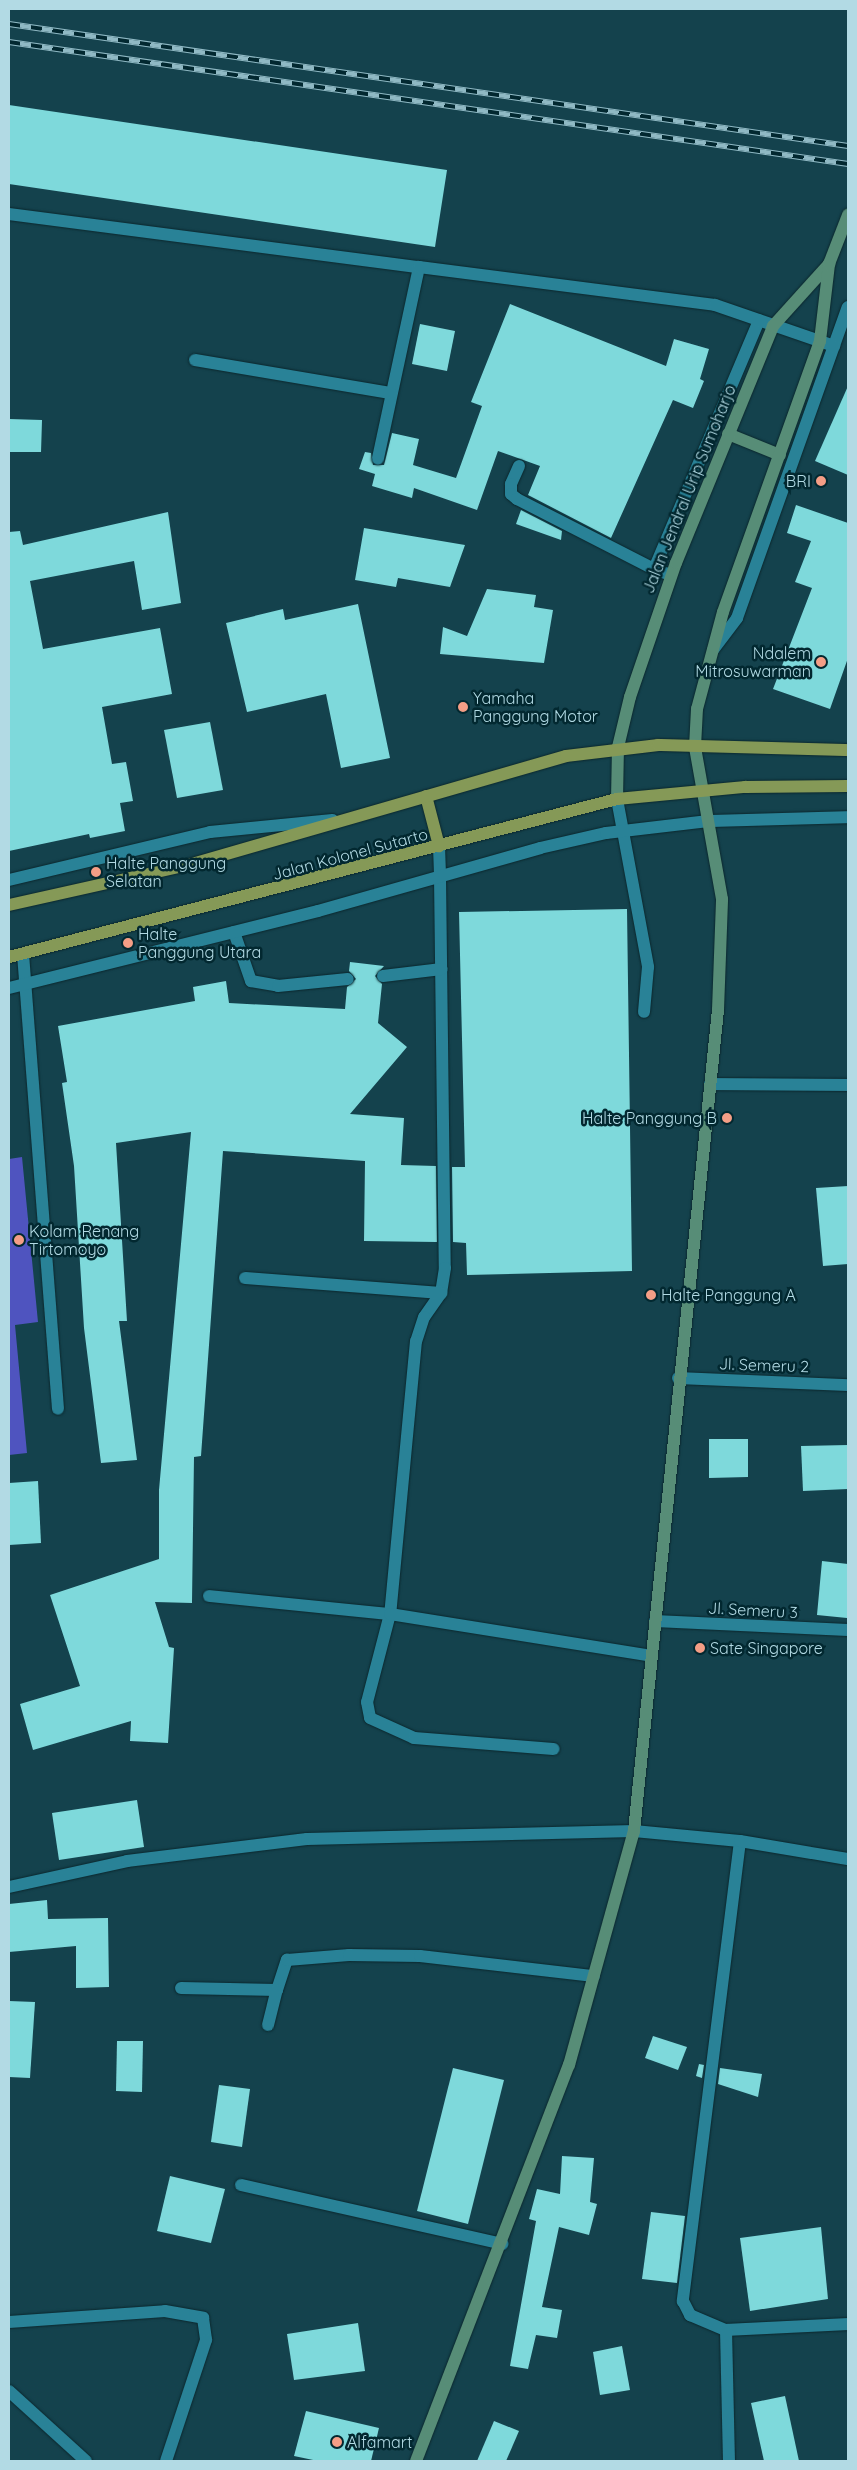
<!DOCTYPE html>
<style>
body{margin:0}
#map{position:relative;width:857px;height:2470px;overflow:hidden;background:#14424d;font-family:Quicksand,sans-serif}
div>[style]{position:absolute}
.water>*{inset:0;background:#4f54bf}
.building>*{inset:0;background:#7ed9db}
.roads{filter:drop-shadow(0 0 1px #0b272d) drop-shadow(0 0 1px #0b272d)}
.service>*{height:12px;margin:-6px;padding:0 6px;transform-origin:6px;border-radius:6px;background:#298297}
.minor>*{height:12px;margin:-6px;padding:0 6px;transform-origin:6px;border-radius:6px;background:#298297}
.tertiary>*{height:12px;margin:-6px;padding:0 6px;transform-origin:6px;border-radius:6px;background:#298297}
.secondary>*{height:12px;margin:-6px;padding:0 6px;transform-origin:6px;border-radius:6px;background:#578d77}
.primary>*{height:12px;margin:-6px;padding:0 6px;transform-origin:6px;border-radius:6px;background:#859957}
.rail>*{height:5.5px;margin-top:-2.75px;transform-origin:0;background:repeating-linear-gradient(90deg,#022830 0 11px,#90b9c4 0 22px);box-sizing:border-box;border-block:1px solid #90b9c4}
.dots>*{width:14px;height:14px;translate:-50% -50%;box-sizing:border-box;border:2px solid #022830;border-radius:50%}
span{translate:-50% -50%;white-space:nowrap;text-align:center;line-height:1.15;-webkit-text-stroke:5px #022830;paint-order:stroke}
.poi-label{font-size:16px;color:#b2dae4}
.right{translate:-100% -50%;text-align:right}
.left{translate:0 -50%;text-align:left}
.street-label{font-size:16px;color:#b2dae4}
.frame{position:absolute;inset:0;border:10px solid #b2dae4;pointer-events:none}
</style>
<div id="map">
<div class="water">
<div style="clip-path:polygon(22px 1157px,38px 1322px,15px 1325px,27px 1453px,9px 1455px,9px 1159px)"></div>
</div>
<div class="building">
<div style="clip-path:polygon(9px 105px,447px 170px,435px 247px,9px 184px)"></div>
<div style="clip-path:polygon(510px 304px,666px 366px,674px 339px,709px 349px,700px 379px,704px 381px,693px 408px,673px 400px,611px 538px,528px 495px,540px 466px,498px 451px,477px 510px,414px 488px,412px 498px,372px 486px,375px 474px,359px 469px,365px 452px,371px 453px,373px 465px,384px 465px,392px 433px,419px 439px,413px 465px,456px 478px,482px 406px,471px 402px)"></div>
<div style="clip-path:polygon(420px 324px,455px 331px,447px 371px,412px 364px)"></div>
<div style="clip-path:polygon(848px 386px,848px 475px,815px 461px)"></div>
<div style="clip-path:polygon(9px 419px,42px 420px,41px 452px,9px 452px)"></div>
<div style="clip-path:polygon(796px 505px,848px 523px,848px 658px,830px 709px,773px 689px,812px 588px,795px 582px,811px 541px,787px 533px)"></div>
<div style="clip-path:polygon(521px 510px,562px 531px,561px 540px,516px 524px)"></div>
<div style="clip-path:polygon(168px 512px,181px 603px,142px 610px,134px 561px,30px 581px,43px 649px,160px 628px,172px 694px,102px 707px,112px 764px,126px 762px,133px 801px,120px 803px,125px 831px,90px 838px,89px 834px,9px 851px,9px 532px,20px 531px,23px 545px)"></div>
<div style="clip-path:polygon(364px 528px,465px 545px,450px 587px,398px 578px,396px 587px,355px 580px)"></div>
<div style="clip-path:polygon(487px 589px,536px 595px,534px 607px,553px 610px,544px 663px,440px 654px,443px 627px,467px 636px)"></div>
<div style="clip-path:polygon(358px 604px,390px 758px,341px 768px,326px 694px,247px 712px,226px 623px,283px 609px,285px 620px)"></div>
<div style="clip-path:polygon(210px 722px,223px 790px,177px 798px,164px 730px)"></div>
<div style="clip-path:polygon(627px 909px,632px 1271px,467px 1275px,466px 1243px,453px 1242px,452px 1167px,465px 1167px,459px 912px)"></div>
<div style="clip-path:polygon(350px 962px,384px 966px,375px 976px,382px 984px,378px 1023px,407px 1047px,350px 1114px,404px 1118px,401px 1165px,436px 1166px,437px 1242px,364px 1241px,365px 1161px,223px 1151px,201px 1456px,194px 1457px,192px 1603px,155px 1602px,169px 1647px,174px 1648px,168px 1743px,130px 1741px,131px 1721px,33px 1750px,20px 1704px,80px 1686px,50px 1595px,159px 1559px,159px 1490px,191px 1132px,116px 1143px,127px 1321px,119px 1321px,137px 1460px,101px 1463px,84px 1328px,74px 1166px,62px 1083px,67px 1082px,58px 1026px,195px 1001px,193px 987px,226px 981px,229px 1003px,345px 1009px,347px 987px,356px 979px,349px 971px)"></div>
<div style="clip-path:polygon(848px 1186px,848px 1264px,823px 1266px,816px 1188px)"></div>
<div style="clip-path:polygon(709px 1439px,748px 1439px,748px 1477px,709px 1478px)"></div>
<div style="clip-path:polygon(848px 1445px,848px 1489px,803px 1491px,801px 1446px)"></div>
<div style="clip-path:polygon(38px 1481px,41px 1543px,9px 1545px,9px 1483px)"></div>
<div style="clip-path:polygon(822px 1561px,848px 1564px,847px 1618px,817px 1615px)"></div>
<div style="clip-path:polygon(137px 1800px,144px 1847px,59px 1860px,52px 1813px)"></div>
<div style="clip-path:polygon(47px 1900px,48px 1919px,108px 1918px,109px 1987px,76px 1988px,76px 1946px,9px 1952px,9px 1904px)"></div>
<div style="clip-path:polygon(9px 2001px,35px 2002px,30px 2078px,9px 2077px)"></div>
<div style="clip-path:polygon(653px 2036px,687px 2047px,678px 2070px,645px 2058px)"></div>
<div style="clip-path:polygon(117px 2041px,143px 2041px,142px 2092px,116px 2091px)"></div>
<div style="clip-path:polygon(699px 2064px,704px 2065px,702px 2078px,696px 2076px)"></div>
<div style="clip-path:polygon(453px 2068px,504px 2080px,468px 2224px,417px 2211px)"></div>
<div style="clip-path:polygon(720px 2068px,762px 2074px,758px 2097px,718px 2084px)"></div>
<div style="clip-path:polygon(219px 2085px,250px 2089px,242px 2147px,211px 2142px)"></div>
<div style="clip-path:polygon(562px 2156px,594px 2158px,590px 2202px,597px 2204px,589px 2235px,559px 2227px,542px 2307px,562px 2310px,557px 2338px,536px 2335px,528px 2369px,510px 2366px,536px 2221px,529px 2219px,537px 2189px,560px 2194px)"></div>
<div style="clip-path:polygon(170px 2176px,225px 2189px,211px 2243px,157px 2231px)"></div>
<div style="clip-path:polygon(651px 2212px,685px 2216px,677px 2283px,642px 2279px)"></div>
<div style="clip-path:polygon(821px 2227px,828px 2299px,750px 2311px,740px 2238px)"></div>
<div style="clip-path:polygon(358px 2323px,365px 2371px,294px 2380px,287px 2334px)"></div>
<div style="clip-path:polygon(622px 2346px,630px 2390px,600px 2395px,593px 2352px)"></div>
<div style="clip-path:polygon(785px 2396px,799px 2461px,764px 2461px,751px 2403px)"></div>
<div style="clip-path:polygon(306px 2411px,379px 2428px,371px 2461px,318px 2461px,294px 2456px)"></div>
<div style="clip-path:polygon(494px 2421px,519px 2431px,506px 2461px,477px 2461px)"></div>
</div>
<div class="roads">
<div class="service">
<div style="left:519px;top:466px;width:20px;rotate:114deg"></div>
<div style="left:511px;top:484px;width:10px;rotate:90deg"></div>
<div style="left:511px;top:494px;width:8px;rotate:40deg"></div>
<div style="left:517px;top:499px;width:154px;rotate:27.1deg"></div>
<div style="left:671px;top:575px;width:18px;rotate:-161deg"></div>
<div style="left:654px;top:569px;width:270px;rotate:-67.1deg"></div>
<div style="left:713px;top:650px;width:40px;rotate:-53deg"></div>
<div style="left:737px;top:618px;width:330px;rotate:-70.4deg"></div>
<div style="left:708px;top:821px;width:140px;rotate:-1.6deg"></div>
<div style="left:440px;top:877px;width:391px;rotate:89.3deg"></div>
<div style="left:445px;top:1268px;width:25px;rotate:99deg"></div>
<div style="left:441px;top:1293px;width:29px;rotate:125deg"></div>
<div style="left:424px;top:1317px;width:25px;rotate:108deg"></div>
<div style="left:416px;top:1341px;width:274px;rotate:95.4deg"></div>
<div style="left:390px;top:1614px;width:91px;rotate:104.6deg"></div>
<div style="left:367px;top:1702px;width:16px;rotate:79deg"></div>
<div style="left:370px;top:1718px;width:48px;rotate:24.4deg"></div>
<div style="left:414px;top:1738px;width:140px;rotate:4.5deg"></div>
<div style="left:234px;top:932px;width:52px;rotate:70.9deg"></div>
<div style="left:251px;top:981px;width:27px;rotate:10deg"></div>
<div style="left:278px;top:986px;width:70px;rotate:-5.7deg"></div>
<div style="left:23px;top:954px;width:456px;rotate:85.6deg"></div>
<div style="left:383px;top:976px;width:59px;rotate:-6.8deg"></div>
<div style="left:245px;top:1278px;width:197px;rotate:4.4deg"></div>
<div style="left:209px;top:1596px;width:182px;rotate:5.7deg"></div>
<div style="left:390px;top:1614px;width:265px;rotate:9.1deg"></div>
</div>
<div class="minor">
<div style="left:9px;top:214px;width:413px;rotate:7.4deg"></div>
<div style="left:419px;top:267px;width:196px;rotate:102.1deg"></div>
<div style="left:419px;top:267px;width:298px;rotate:7.3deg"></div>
<div style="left:715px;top:305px;width:126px;rotate:19deg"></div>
<div style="left:195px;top:360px;width:198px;rotate:9.6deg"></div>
<div style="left:617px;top:799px;width:171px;rotate:79.5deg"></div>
<div style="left:648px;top:967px;width:45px;rotate:95.1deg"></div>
<div style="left:439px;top:846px;width:31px;rotate:88deg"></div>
<div style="left:9px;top:880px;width:207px;rotate:-13.4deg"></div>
<div style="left:210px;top:832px;width:123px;rotate:-5.6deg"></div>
<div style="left:9px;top:988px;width:318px;rotate:-14deg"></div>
<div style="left:318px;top:911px;width:231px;rotate:-15.8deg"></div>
<div style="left:540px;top:848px;width:68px;rotate:-12.8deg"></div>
<div style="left:606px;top:833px;width:103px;rotate:-6.7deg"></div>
<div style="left:710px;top:1084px;width:138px;rotate:0.4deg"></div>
<div style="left:678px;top:1378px;width:170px;rotate:2.4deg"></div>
<div style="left:655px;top:1621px;width:193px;rotate:2.7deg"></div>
<div style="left:740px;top:1841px;width:464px;rotate:97.1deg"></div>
<div style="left:683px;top:2301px;width:16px;rotate:63deg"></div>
<div style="left:690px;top:2315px;width:39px;rotate:23deg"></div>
<div style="left:726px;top:2330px;width:122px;rotate:-2.8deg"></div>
<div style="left:9px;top:1887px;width:121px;rotate:-12.4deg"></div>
<div style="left:127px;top:1861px;width:181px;rotate:-7deg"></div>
<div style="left:307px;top:1839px;width:327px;rotate:-1.4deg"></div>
<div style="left:181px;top:1988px;width:96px;rotate:1.2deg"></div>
<div style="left:277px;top:1990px;width:32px;rotate:-72deg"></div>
<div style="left:287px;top:1960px;width:62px;rotate:-4.6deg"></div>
<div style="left:349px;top:1955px;width:71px;rotate:0.8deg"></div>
<div style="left:420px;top:1956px;width:175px;rotate:6.6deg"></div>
<div style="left:268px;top:2025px;width:36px;rotate:-76deg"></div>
<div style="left:241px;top:2185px;width:268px;rotate:12.7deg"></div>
<div style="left:9px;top:2322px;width:156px;rotate:-4deg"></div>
<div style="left:165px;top:2311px;width:39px;rotate:10deg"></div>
<div style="left:203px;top:2318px;width:22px;rotate:82deg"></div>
<div style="left:206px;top:2340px;width:127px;rotate:108.3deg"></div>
<div style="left:726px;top:2330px;width:131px;rotate:88.7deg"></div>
<div style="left:9px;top:2391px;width:104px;rotate:42.3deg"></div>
</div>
<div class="tertiary">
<div style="left:634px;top:1831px;width:106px;rotate:5.4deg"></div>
<div style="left:740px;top:1841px;width:109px;rotate:9.5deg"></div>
</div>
<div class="secondary">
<div style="left:728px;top:434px;width:56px;rotate:22deg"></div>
<div style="left:617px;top:799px;width:52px;rotate:-88.9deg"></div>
<div style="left:618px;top:747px;width:51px;rotate:-76.5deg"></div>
<div style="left:630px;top:697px;width:142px;rotate:-71.1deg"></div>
<div style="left:676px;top:563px;width:256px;rotate:-67.7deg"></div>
<div style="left:773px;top:326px;width:84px;rotate:-47.9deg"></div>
<div style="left:416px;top:2461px;width:425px;rotate:-68.9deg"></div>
<div style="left:569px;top:2065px;width:243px;rotate:-74.5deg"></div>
<div style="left:634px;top:1831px;width:825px;rotate:-84.16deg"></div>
<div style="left:718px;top:1010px;width:111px;rotate:-87.9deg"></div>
<div style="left:722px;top:899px;width:154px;rotate:-100.1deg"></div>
<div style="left:695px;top:747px;width:38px;rotate:-87deg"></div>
<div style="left:697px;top:709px;width:100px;rotate:-75deg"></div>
<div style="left:723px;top:612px;width:288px;rotate:-70.3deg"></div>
<div style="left:820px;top:341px;width:78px;rotate:-83.3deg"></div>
<div style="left:829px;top:264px;width:53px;rotate:-68.8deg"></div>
</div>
<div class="primary">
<div style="left:426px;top:796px;width:52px;rotate:75.4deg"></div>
<div style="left:9px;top:905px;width:188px;rotate:-12.6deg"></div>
<div style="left:192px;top:864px;width:389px;rotate:-16.1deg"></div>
<div style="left:566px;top:756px;width:93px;rotate:-6.8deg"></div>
<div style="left:658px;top:745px;width:190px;rotate:1.5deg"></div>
<div style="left:9px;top:957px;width:628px;rotate:-14.57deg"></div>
<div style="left:617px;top:799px;width:129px;rotate:-5.4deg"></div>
<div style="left:745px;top:787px;width:103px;rotate:-0.6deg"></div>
</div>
</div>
<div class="rail">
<div style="left:9px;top:24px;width:848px;rotate:8.27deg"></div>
<div style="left:9px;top:42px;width:848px;rotate:8.27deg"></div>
</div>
<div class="dots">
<div style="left:821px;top:481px;background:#f49e86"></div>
<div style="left:821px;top:662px;background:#f49e86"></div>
<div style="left:463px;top:707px;background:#f49e86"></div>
<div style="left:96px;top:872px;background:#f49e86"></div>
<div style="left:128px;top:943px;background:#f49e86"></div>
<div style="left:727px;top:1118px;background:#f49e86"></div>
<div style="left:19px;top:1240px;background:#f49e86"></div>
<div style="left:651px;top:1295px;background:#f49e86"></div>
<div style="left:700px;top:1648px;background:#f49e86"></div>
<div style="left:337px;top:2442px;background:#f49e86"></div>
</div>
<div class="poi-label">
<span class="right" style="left:811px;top:481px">BRI</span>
<span class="right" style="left:811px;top:662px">Ndalem<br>Mitrosuwarman</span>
<span class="left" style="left:473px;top:707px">Yamaha<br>Panggung Motor</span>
<span class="left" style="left:106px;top:872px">Halte Panggung<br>Selatan</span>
<span class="left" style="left:138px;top:943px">Halte<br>Panggung Utara</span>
<span class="right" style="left:717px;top:1118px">Halte Panggung B</span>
<span class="left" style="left:29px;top:1240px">Kolam Renang<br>Tirtomoyo</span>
<span class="left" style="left:661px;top:1295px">Halte Panggung A</span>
<span class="left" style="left:710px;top:1648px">Sate Singapore</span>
<span class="left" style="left:347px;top:2442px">Alfamart</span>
</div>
<div class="street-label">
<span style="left:689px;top:489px;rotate:-68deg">Jalan Jendral Urip Sumoharjo</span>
<span style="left:350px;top:854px;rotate:-15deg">Jalan Kolonel Sutarto</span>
<span style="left:764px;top:1365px;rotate:2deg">Jl. Semeru 2</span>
<span style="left:753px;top:1610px;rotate:3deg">Jl. Semeru 3</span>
</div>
<div class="frame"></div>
</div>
